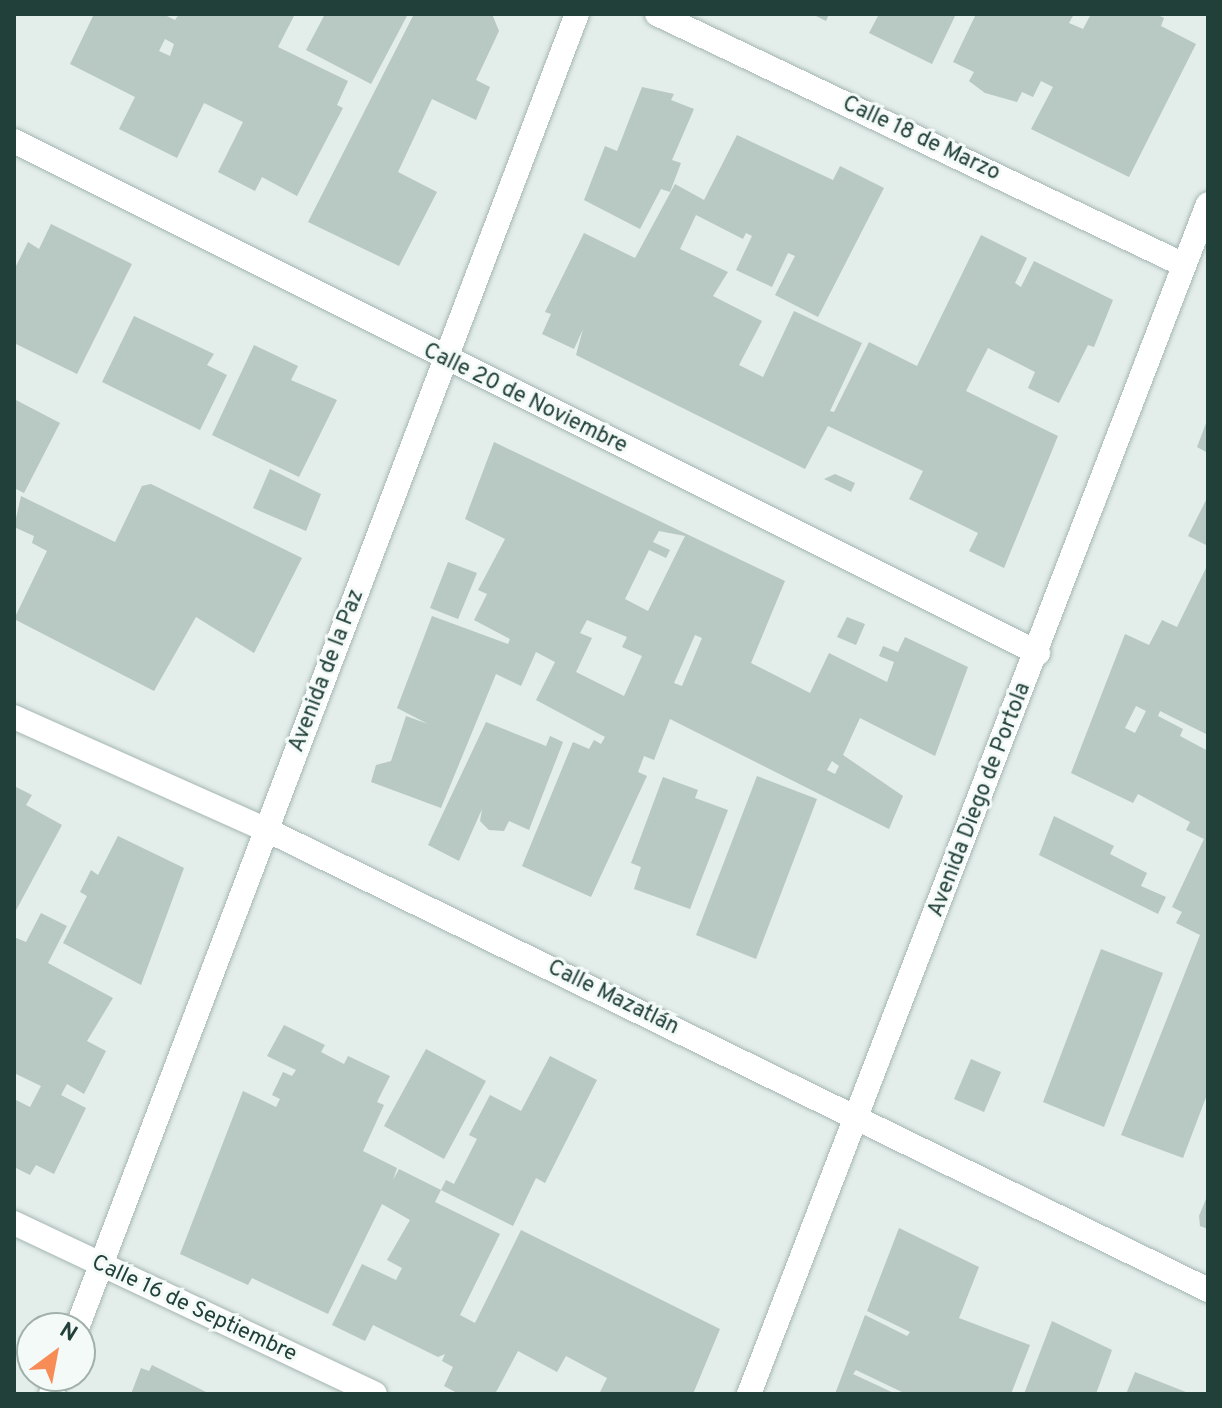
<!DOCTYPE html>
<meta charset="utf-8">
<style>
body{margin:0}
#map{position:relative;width:1222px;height:1408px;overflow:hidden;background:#e3edea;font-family:Overpass,sans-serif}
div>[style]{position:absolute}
.building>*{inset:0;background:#b8c8c3}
.roads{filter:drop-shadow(0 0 2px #a5b6b2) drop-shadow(0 0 2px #a5b6b2)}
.minor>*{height:24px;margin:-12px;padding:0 12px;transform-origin:12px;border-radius:12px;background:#fff}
span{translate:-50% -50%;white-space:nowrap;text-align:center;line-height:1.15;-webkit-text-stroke:6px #f4faf7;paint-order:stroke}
.street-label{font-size:22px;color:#22403a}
.frame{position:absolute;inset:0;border:16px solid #22403a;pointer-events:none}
.north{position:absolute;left:16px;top:1312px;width:80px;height:80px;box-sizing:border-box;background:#f4faf7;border:2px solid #a0b0ab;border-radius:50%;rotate:32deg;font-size:22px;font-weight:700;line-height:32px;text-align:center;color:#22403a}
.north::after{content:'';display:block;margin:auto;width:28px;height:36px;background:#f88c56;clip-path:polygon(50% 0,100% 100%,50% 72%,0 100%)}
</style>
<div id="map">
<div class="building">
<div style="clip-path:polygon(evenodd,94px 14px,163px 14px,175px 20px,179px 14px,295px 14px,278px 47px,348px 81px,337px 105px,343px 108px,297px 196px,262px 177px,255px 191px,218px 172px,243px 122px,204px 103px,177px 158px,119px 129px,135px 97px,70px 64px,94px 14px,165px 39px,174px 44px,170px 56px,159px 51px,165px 39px)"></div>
<div style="clip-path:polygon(325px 14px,408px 14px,371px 84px,306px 50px)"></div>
<div style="clip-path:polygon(414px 14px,492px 14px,499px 31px,476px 80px,490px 87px,476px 120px,432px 99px,398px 172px,437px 192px,399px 266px,308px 222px)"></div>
<div style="clip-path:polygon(812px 14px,829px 14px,826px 21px)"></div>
<div style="clip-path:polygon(879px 14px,956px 14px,932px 64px,869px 33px)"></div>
<div style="clip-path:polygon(976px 14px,1074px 14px,1069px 23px,1083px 29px,1091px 14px,1156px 14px,1164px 18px,1161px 26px,1196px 44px,1129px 177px,1031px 129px,1053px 87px,1041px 81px,1033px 97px,1022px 92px,1017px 102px,985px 93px,969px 81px,974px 72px,953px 62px)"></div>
<div style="clip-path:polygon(642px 87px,674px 94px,671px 100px,694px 109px,672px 160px,681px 163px,670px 192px,661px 189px,640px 229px,584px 200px,605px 146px,617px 151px)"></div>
<div style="clip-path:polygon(737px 135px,833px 180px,840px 166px,884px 188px,818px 317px,775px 295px,795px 256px,788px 253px,772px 287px,736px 270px,752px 236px,746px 233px,743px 239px,696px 215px,680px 249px,728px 272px,713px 296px,762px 321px,739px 365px,763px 377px,794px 311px,862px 343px,830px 411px,834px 412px,869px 342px,917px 366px,981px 235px,1027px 258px,1015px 283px,1021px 287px,1034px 261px,1113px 300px,1094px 347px,1088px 345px,1059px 403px,1028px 388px,1035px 372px,988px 348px,966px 391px,1058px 436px,1004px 568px,969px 551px,978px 533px,909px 499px,923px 471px,828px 426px,805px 469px,576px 355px,583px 329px,574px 349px,542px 334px,551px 314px,545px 312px,584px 233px,635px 258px,675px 184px,704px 200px)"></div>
<div style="clip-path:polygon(51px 224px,132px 264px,77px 374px,14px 343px,14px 270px,28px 242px,39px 249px)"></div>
<div style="clip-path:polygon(134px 316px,214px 354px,207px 365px,227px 375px,200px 430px,102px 382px)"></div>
<div style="clip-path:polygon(254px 345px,298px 366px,291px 380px,337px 400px,299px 477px,212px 435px)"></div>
<div style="clip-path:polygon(14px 399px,60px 423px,24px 493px,14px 488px)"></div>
<div style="clip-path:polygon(1208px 418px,1208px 453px,1197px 447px)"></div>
<div style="clip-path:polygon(evenodd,494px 442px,785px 581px,751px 663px,810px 693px,829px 653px,887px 682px,894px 662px,879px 656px,883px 646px,898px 652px,905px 637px,968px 667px,935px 756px,860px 718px,843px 755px,903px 796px,889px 829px,670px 719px,654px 760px,644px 756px,638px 772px,647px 776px,591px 897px,522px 866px,573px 742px,589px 749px,594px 740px,601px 744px,605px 737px,536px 700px,555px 662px,536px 652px,521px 686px,496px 674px,441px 808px,371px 782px,376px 765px,391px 761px,406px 716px,428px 724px,397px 708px,432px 616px,508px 644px,510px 639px,474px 620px,487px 594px,478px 590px,505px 539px,465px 519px,494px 442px,659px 531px,685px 536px,648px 611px,625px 599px,649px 550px,666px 558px,670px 550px,653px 542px,659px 531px,494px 442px,587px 620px,627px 637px,622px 647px,642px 656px,624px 696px,576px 672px,592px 638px,580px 633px,587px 620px,494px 442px,695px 635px,702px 638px,682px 686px,674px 683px,695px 635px,494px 442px,832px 761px,839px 766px,835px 774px,827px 770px,832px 761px)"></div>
<div style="clip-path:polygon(270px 469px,321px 494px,306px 531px,253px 508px)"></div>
<div style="clip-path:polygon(835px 474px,855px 483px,851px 492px,824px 479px)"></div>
<div style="clip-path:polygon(151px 484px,302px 558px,254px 653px,196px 617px,154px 691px,14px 619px,47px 551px,32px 543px,34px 536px,14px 527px,21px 496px,115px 542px,142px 486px)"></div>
<div style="clip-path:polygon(1208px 496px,1208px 546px,1188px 536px)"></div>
<div style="clip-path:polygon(448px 562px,477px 573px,458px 619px,430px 608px)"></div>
<div style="clip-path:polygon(evenodd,1208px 564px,1208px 735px,1160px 711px,1158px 716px,1183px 729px,1180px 736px,1208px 751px,1208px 1092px,1183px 1158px,1121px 1135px,1200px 935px,1176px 923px,1182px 912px,1172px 907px,1204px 839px,1186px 830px,1190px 822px,1138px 794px,1133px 803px,1071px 773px,1125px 634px,1149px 645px,1162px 620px,1177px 627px,1208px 564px,1136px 706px,1146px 711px,1135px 733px,1125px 728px,1136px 706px)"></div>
<div style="clip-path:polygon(847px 617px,865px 624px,856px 645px,837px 637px)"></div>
<div style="clip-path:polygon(486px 722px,546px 746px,550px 736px,563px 742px,529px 830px,509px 821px,504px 831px,489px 830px,480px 821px,482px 809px,459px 861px,428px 845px)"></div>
<div style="clip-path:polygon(757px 776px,817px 799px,756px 959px,696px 935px)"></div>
<div style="clip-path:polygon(663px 777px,698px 790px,695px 798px,728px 810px,690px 909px,634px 889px,641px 867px,631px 863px)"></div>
<div style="clip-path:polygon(14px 786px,32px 795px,26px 805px,62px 825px,14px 914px)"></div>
<div style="clip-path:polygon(1054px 816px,1114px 846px,1110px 854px,1147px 873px,1141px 886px,1166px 897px,1158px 914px,1039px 855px)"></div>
<div style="clip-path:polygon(118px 836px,184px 868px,141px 985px,63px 943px,87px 896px,80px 892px,91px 870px,98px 875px)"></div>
<div style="clip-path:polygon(41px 913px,67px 926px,48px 963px,113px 998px,87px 1041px,106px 1051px,84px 1094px,67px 1084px,61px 1095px,86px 1108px,54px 1174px,36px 1165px,30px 1175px,14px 1167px,14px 1099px,30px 1107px,41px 1086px,14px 1073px,14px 937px,26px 942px)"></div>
<div style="clip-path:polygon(1101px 949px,1163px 973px,1104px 1127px,1043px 1102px)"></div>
<div style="clip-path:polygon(284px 1025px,325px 1045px,321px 1052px,344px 1064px,348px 1056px,390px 1076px,377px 1102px,384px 1105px,363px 1151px,397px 1168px,393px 1180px,399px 1169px,441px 1190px,435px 1202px,500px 1234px,460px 1315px,475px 1323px,521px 1230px,720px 1329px,693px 1394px,599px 1394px,607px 1378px,566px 1356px,557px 1372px,518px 1351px,495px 1394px,459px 1394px,444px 1386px,453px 1367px,442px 1361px,445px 1354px,438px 1357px,373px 1325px,365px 1341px,332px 1325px,362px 1264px,396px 1280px,402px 1268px,387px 1260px,410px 1220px,382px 1204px,328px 1314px,252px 1278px,248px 1285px,180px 1254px,243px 1091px,276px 1107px,280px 1099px,272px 1095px,283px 1072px,292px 1076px,296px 1070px,267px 1056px)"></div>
<div style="clip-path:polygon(426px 1049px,486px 1081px,444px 1159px,384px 1126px)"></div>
<div style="clip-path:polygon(550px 1056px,597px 1080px,545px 1183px,536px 1178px,513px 1226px,441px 1190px,446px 1180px,454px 1184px,477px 1139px,469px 1135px,490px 1095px,521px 1111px)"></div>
<div style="clip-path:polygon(971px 1059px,1001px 1072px,984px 1112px,954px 1099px)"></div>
<div style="clip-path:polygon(1208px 1194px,1208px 1229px,1200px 1226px,1199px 1216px)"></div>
<div style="clip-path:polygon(899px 1228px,979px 1267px,959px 1318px,1030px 1345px,1011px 1394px,906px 1394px,856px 1370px,853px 1374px,896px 1394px,835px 1394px,865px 1315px,907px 1336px,910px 1332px,867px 1311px)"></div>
<div style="clip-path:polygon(1052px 1321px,1112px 1350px,1096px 1394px,1024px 1394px)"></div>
<div style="clip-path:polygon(152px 1365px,210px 1394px,131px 1394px,141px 1368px,149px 1371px)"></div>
<div style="clip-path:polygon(1135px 1372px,1191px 1394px,1126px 1394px)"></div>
</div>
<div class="roads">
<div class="minor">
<div style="left:657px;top:14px;width:584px;rotate:25.47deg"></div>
<div style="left:14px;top:141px;width:1145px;rotate:26.57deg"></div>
<div style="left:14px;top:717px;width:277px;rotate:24.1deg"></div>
<div style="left:267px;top:830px;width:1047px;rotate:26.05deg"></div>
<div style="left:14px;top:1223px;width:399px;rotate:25.3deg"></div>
<div style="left:77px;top:1328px;width:1406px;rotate:-69.17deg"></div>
<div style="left:51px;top:1394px;width:19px;rotate:-69deg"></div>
<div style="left:749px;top:1394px;width:1275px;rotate:-68.91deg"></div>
</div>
</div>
<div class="street-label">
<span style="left:921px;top:139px;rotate:25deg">Calle 18 de Marzo</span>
<span style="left:525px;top:399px;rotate:26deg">Calle 20 de Noviembre</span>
<span style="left:327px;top:671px;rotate:-69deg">Avenida de la Paz</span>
<span style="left:980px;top:800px;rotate:-69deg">Avenida Diego de Portola</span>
<span style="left:613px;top:998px;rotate:26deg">Calle Mazatlán</span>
<span style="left:194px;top:1309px;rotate:25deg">Calle 16 de Septiembre</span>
</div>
<div class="frame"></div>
<div class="north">N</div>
</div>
